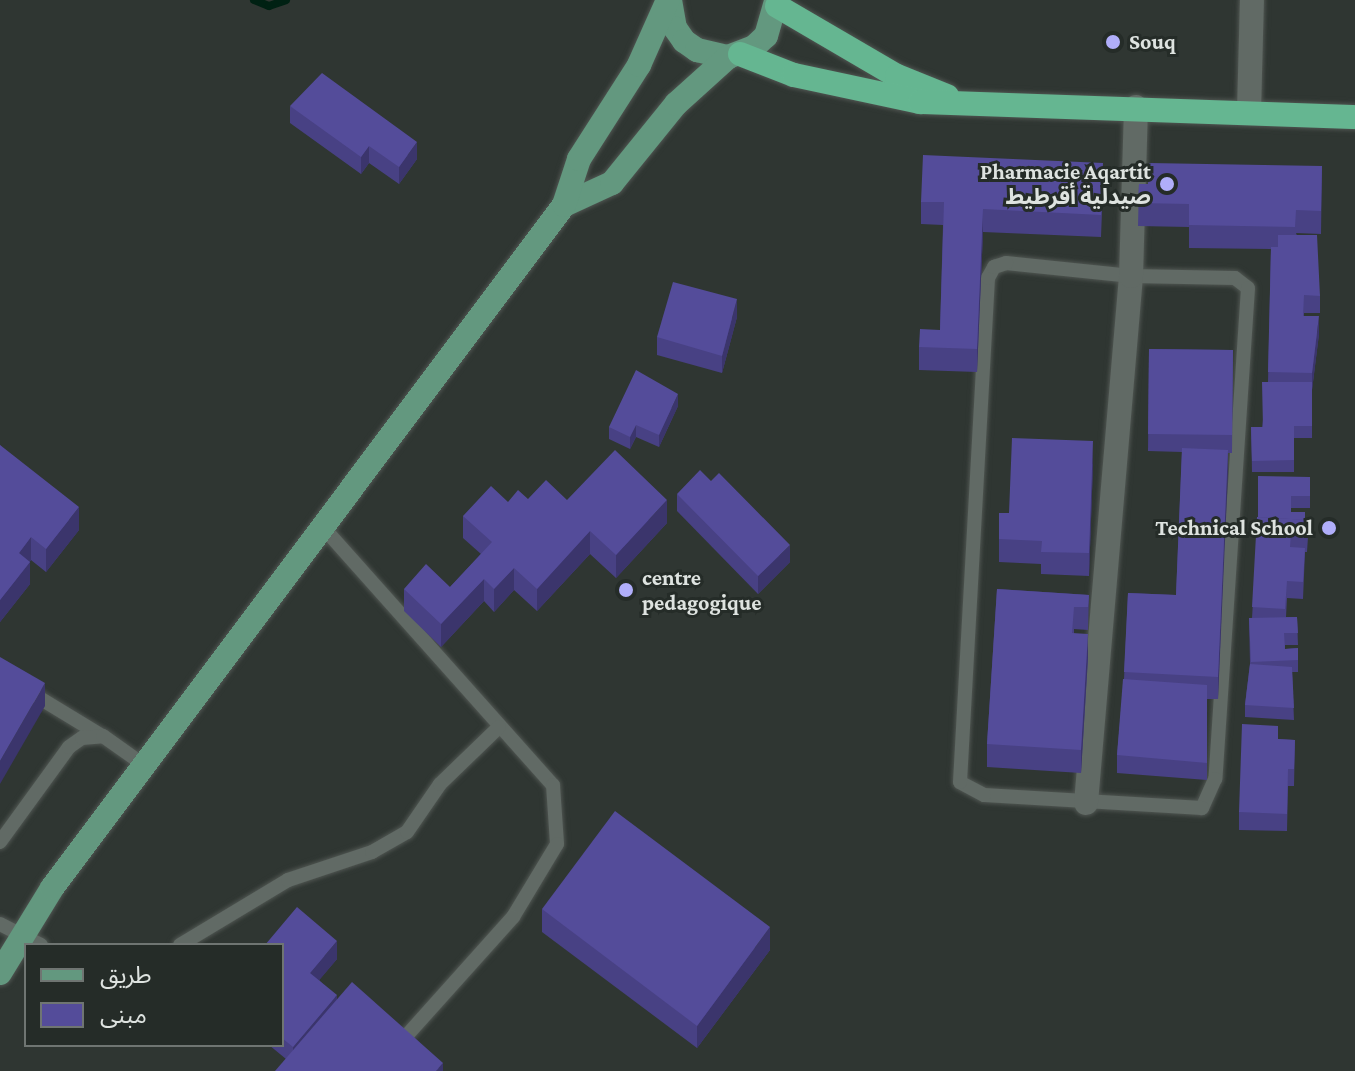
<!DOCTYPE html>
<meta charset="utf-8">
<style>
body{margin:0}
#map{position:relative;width:1355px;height:1071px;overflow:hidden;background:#2f3632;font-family:"Crimson Pro","Noto Sans Arabic",serif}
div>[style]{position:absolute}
.stream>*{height:8px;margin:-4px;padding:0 4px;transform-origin:4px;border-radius:4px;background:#002113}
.roads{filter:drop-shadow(0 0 2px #4f5551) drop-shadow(0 0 2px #4f5551)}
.lane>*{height:14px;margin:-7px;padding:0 7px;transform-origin:7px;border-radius:7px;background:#616a65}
.street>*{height:24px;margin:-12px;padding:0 12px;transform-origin:12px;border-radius:12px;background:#616a65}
.primary>*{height:24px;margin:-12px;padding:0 12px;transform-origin:12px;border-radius:12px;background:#63987f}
.highway>*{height:24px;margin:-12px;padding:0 12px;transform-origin:12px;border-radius:12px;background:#65b691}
.wall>*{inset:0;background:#484184}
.shaded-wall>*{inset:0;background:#3b356c}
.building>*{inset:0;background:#544c9a}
.dots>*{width:22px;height:22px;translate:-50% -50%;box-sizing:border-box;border:4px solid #252c28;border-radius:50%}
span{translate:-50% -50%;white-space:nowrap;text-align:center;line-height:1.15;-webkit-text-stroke:6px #252c28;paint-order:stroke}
.poi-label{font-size:22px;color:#dee3e0;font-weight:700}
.left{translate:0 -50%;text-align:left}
.right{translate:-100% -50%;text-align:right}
.legend{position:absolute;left:24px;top:943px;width:260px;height:104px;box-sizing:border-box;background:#252c28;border:2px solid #6f7572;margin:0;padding:10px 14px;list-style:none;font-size:24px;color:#dee3e0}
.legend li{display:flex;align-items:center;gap:16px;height:40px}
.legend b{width:40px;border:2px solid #6f7572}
</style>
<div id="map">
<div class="stream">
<div style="left:254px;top:0;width:16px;rotate:22deg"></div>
<div style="left:269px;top:6px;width:18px;rotate:-19deg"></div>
</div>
<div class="roads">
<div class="lane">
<div style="left:1006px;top:263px;width:126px;rotate:5.9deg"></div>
<div style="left:1131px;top:276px;width:104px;rotate:1.1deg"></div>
<div style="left:1235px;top:278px;width:16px;rotate:38deg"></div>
<div style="left:1248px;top:288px;width:492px;rotate:93.8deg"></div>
<div style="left:1215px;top:779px;width:32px;rotate:114deg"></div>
<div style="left:1202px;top:808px;width:218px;rotate:-176.6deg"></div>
<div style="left:984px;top:795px;width:27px;rotate:-152deg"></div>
<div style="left:960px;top:782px;width:505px;rotate:-86.82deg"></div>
<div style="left:988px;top:278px;width:13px;rotate:-61deg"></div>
<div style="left:994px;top:267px;width:13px;rotate:-18deg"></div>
<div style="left:322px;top:526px;width:347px;rotate:48.3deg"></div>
<div style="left:553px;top:785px;width:59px;rotate:86.1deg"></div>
<div style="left:557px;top:844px;width:85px;rotate:121.1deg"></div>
<div style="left:513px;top:917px;width:159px;rotate:131.9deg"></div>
<div style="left:0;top:674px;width:119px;rotate:31.3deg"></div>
<div style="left:0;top:842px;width:117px;rotate:-54deg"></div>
<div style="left:69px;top:747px;width:16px;rotate:-35deg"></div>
<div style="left:82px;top:738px;width:21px;rotate:-5deg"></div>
<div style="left:103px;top:736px;width:50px;rotate:35.3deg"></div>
<div style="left:0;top:924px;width:46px;rotate:27.1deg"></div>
<div style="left:180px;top:945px;width:126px;rotate:-31deg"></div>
<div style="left:288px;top:880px;width:89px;rotate:-18.4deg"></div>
<div style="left:372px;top:852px;width:40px;rotate:-29.7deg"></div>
<div style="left:407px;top:832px;width:58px;rotate:-55.5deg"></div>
<div style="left:440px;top:784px;width:82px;rotate:-44deg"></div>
</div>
<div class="street">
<div style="left:1249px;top:112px;width:112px;rotate:-88.5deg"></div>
<div style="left:1086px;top:803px;width:529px;rotate:-85.12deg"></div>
<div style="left:1131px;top:276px;width:169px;rotate:-88.3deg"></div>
</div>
<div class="primary">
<div style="left:670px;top:0;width:28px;rotate:80deg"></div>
<div style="left:675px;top:28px;width:16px;rotate:55deg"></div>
<div style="left:684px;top:41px;width:16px;rotate:35deg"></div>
<div style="left:697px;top:50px;width:32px;rotate:13deg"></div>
<div style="left:728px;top:57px;width:28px;rotate:-21deg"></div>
<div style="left:754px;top:47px;width:16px;rotate:-43deg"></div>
<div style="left:766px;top:36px;width:37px;rotate:-74deg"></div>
<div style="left:564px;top:205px;width:53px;rotate:-24.6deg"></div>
<div style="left:612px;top:183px;width:102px;rotate:-51deg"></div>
<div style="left:676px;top:104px;width:70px;rotate:-42.1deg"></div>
<div style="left:0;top:973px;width:100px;rotate:-58.5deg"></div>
<div style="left:52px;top:888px;width:854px;rotate:-53.14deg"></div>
<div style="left:564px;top:205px;width:48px;rotate:-71.9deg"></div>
<div style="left:579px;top:159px;width:112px;rotate:-57.4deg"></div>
<div style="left:639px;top:65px;width:71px;rotate:-66deg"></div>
</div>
<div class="highway">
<div style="left:777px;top:6px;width:139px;rotate:30.3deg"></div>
<div style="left:897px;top:76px;width:54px;rotate:21.8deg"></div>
<div style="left:740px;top:54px;width:58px;rotate:21.3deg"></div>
<div style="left:794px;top:75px;width:129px;rotate:12.1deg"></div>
<div style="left:920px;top:102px;width:435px;rotate:2deg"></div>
</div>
</div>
<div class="wall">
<div style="clip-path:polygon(290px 106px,417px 159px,399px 184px,369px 163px,361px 174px,290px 123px)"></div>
<div style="clip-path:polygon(1322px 166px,1321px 234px,1296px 233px,1320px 296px,1320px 313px,1304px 313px,1304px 316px,1319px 334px,1312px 390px,1312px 438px,1294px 438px,1294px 472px,1252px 472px,1251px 427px,1262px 427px,1268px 382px,1271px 249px,1189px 248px,1189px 227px,1138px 226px,1139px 184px,1148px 184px)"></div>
<div style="clip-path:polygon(1103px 186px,1101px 237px,983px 232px,977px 372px,919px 370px,919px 347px,940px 330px,943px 225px,921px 224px,921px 202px)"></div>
<div style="clip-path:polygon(737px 317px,722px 373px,657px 355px,657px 337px)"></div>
<div style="clip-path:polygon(1149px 349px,1233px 350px,1232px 453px,1228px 453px,1218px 699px,1207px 699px,1207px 780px,1117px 773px,1117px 755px,1124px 679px,1128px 593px,1176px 595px,1182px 452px,1148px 451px)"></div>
<div style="clip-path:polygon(678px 406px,659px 447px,636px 437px,630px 449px,609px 439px,609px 427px)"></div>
<div style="clip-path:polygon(0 445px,79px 530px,46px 572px,31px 560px,30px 561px,30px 584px,0 622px)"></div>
<div style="clip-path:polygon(1093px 464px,1089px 576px,1041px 574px,1041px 564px,999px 562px,999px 513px,1009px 513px)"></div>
<div style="clip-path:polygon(1310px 477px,1310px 508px,1291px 508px,1291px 512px,1305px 520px,1308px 537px,1307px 552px,1305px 552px,1303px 599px,1287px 598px,1286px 617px,1297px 617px,1298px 645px,1285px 645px,1285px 649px,1298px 648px,1298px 672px,1292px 672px,1294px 720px,1245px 717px,1245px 705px,1250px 664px,1249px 618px,1252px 618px,1258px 517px)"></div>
<div style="clip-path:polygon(677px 494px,790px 562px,758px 594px,677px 511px)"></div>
<div style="clip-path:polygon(528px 499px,667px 523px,616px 578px,590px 554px,537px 611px,514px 590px,494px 612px,484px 601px,441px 647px,404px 611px,404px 589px,450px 587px,481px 554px,463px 538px,463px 516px,508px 502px)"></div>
<div style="clip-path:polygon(997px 589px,1089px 595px,1088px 630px,1074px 629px,1074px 633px,1088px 657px,1081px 773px,987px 767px,987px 744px)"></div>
<div style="clip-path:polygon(1278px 739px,1295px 740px,1294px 786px,1288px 786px,1287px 831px,1239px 830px,1239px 812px)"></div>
<div style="clip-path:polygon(542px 909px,770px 950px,697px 1048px,542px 932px)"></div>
<div style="clip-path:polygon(282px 945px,337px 959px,319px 980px,337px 1000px,443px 1071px,286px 1059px,269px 1045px,282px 1045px)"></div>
</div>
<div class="shaded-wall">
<div style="clip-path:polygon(417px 142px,417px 159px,399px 184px,399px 167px)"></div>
<div style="clip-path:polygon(369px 146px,369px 163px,361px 174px,361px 157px)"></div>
<div style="clip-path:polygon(983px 209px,983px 232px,977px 372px,977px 349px)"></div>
<div style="clip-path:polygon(737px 299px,737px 317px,722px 373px,722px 356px)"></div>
<div style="clip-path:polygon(1319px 316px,1319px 334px,1312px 390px,1312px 373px)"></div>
<div style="clip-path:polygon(678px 394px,678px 406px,659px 447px,659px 435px)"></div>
<div style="clip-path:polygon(636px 425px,636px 437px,630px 449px,630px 437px)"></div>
<div style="clip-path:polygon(1093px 441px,1093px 464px,1089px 576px,1089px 553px)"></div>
<div style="clip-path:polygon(1228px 450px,1228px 473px,1218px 699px,1218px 677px)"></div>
<div style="clip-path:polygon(667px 500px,667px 523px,616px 578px,616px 555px)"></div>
<div style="clip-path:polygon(79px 507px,79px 530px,46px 572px,46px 549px)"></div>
<div style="clip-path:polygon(590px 531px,590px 554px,537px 611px,537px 589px)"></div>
<div style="clip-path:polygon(31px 537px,31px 560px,19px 576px,19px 553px)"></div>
<div style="clip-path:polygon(790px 545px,790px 562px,758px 594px,758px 576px)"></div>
<div style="clip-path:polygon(30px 562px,30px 584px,0 622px,0 600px)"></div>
<div style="clip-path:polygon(514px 568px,514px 590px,494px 612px,494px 589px)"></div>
<div style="clip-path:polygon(484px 579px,484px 601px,441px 647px,441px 624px)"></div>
<div style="clip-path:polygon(1088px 634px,1088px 657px,1081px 773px,1081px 750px)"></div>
<div style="clip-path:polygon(45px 683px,45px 706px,0 784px,0 761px)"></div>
<div style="clip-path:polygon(770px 927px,770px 950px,697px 1048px,697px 1026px)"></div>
<div style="clip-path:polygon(337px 941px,337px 959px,310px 991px,310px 973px)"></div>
<div style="clip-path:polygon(337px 995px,337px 1013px,293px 1065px,293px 1047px)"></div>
<div style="clip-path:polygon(443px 1063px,443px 1071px,436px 1071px)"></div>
</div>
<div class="building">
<div style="clip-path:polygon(322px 73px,417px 142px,399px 167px,369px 146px,361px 157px,290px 106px)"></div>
<div style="clip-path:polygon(923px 155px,1103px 163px,1101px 215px,983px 209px,977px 349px,919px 347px,920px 329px,940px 330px,944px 202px,921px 202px)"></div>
<div style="clip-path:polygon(1149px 163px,1322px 166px,1321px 211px,1296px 210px,1295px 227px,1189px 225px,1189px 204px,1138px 203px,1139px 184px,1148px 184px)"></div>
<div style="clip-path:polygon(1278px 235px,1317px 235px,1320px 296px,1304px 295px,1303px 316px,1319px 316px,1312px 373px,1268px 372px,1271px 247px,1278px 247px)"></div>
<div style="clip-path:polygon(673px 282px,737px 299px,722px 356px,657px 337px)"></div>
<div style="clip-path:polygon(1149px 349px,1233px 350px,1232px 435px,1148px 434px)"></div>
<div style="clip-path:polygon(636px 370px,678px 394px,659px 435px,636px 425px,630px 437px,609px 427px)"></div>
<div style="clip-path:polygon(1262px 382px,1312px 382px,1312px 426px,1294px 426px,1294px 460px,1252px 461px,1251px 427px,1263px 427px)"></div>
<div style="clip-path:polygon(1012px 438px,1093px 441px,1089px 553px,1041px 552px,1042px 541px,999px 539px,999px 513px,1009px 513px)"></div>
<div style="clip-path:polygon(0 445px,79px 507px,46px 549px,31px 537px,19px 553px,30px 562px,0 600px)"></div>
<div style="clip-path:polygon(1182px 448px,1228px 450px,1218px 677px,1124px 672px,1128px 593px,1176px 595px)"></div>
<div style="clip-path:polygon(615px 450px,667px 500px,616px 555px,590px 531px,537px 589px,514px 568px,494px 589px,484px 579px,441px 624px,404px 589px,426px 564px,450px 587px,492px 542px,463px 516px,491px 486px,508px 502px,518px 490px,528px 499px,546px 480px,567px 500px)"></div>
<div style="clip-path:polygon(700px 470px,711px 481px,719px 473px,790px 545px,758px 576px,677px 494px)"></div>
<div style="clip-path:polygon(1258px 476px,1310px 477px,1310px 496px,1291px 496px,1291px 512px,1305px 512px,1305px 520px,1258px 517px)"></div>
<div style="clip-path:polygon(1257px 517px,1308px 520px,1307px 535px,1291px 534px,1290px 547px,1305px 548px,1303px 582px,1287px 581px,1285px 609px,1252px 607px)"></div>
<div style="clip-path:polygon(997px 589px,1089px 595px,1088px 607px,1074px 607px,1072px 633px,1088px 634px,1081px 750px,987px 744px)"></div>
<div style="clip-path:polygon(1297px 617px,1298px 633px,1284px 633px,1285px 649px,1298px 648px,1298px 660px,1251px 662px,1249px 618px)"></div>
<div style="clip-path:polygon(0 657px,45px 683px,0 761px)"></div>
<div style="clip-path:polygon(1250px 664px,1292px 667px,1294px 708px,1245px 705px)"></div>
<div style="clip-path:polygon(1123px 679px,1207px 685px,1207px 763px,1117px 755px)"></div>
<div style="clip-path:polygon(1242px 724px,1278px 726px,1278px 739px,1295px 740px,1294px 769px,1288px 769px,1287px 814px,1239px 812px)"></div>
<div style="clip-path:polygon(615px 811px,770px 927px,697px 1026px,542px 909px)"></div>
<div style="clip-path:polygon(297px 907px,337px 941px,310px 973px,337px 995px,293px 1047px,282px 1038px,282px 945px,265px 945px)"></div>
<div style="clip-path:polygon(352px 982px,443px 1063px,436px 1071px,275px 1071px)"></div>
</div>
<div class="dots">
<div style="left:1113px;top:42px;background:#b0aefa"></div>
<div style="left:1167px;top:184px;background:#b0aefa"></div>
<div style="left:1329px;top:528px;background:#b0aefa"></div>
<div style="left:626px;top:590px;background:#b0aefa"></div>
</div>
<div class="poi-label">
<span class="left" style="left:1129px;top:42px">Souq</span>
<span class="right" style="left:1151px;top:184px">Pharmacie Aqartit<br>صيدلية أقرطيط</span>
<span class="right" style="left:1313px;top:528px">Technical School</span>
<span class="left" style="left:642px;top:590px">centre<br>pedagogique</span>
</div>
<ul class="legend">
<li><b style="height:10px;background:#63987f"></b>طريق</li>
<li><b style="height:22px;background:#544c9a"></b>مبنى</li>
</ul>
</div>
